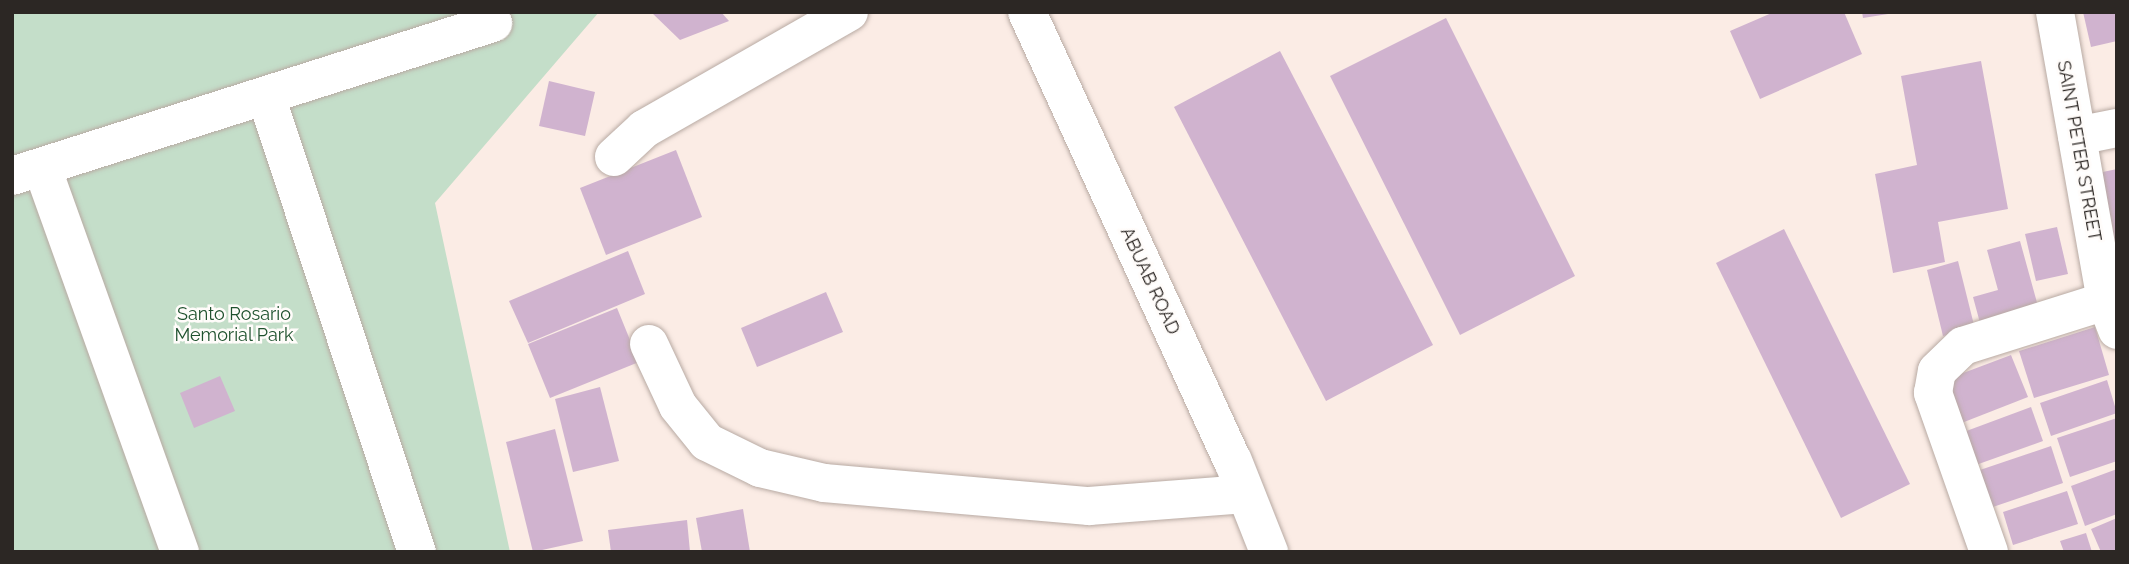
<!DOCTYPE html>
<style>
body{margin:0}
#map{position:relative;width:2129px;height:564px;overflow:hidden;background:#fbece5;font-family:Raleway,sans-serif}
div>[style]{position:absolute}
.green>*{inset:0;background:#c4dec9}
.building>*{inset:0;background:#d0b3cf}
.roads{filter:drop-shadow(0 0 2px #b8aaa3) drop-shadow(0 0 2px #b8aaa3)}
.minor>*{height:38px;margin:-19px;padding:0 19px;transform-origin:19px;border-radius:19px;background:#fff}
span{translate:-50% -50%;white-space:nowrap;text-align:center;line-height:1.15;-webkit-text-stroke:5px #fffcfa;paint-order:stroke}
.street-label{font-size:18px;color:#2c2724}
.park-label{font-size:18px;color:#1e512d}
.frame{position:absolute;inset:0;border:14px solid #2c2724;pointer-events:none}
</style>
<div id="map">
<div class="green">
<div style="clip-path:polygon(12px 12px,599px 12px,435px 203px,510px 552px,12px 552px)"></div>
</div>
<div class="building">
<div style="clip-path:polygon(651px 12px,721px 12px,729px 21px,680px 40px)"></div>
<div style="clip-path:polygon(1774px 12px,1844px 12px,1862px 54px,1760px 99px,1730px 31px)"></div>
<div style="clip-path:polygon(1862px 12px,1888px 12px,1888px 14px,1863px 18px)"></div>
<div style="clip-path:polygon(2083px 12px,2117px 12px,2117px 41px,2091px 47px)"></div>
<div style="clip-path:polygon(1446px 18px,1575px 276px,1460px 335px,1330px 76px)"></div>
<div style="clip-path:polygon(1280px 51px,1433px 345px,1326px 401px,1174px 107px)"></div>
<div style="clip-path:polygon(1981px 61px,2008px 209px,1938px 222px,1945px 262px,1893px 273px,1875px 174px,1917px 165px,1901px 76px)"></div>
<div style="clip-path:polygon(549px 81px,595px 92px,585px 136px,539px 126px)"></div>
<div style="clip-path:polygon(676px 150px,702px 217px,606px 255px,580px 188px)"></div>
<div style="clip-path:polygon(2117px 169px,2117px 255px,2098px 173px)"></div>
<div style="clip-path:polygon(2057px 227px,2068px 274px,2036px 281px,2025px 234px)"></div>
<div style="clip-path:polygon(1784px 229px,1910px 484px,1841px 518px,1716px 263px)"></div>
<div style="clip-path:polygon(2020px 241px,2041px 317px,1983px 334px,1973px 297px,1998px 290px,1987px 250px)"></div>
<div style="clip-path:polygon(628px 251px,645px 294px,528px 343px,509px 301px)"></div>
<div style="clip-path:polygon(1958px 261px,1975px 329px,1943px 336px,1927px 270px)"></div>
<div style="clip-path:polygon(826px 292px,843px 332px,757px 367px,741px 328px)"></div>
<div style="clip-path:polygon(617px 308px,639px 362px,550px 398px,528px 344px)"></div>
<div style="clip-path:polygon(2095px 327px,2109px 375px,2034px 398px,2019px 351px)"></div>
<div style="clip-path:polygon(2011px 355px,2028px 397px,1959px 424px,1942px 381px)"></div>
<div style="clip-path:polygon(220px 376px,235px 411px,194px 428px,180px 393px)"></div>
<div style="clip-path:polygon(2107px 380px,2117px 413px,2051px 436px,2040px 403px)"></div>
<div style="clip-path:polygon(600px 387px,619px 461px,573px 472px,555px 399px)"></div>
<div style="clip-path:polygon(2031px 407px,2043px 441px,1973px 466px,1961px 433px)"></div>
<div style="clip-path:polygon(2117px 418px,2117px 461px,2070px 477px,2057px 438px)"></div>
<div style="clip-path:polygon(555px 429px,583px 541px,533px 552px,506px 442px)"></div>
<div style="clip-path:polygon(2051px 446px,2063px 483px,1987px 509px,1974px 472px)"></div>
<div style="clip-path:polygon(2117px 469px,2117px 514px,2085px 526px,2071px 486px)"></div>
<div style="clip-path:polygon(2067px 491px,2078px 524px,2013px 545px,2003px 512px)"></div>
<div style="clip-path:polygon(743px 509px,750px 552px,702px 552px,696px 518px)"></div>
<div style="clip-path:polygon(2117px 518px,2117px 552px,2101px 552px,2091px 529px)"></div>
<div style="clip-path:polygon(687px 520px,690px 552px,611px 552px,608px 530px)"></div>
<div style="clip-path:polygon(2086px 533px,2092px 552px,2064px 552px,2060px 541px)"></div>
</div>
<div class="roads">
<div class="minor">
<div style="left:1027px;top:12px;width:494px;rotate:65.4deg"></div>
<div style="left:1233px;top:461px;width:98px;rotate:68.4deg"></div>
<div style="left:2055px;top:12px;width:293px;rotate:80deg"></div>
<div style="left:2106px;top:301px;width:31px;rotate:69deg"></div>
<div style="left:266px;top:96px;width:480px;rotate:71.7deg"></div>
<div style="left:2077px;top:136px;width:41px;rotate:-11.3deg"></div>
<div style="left:614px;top:157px;width:41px;rotate:-43deg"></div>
<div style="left:644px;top:129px;width:236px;rotate:-29.7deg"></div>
<div style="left:42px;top:167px;width:409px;rotate:70.3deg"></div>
<div style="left:12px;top:176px;width:505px;rotate:-17.65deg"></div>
<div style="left:649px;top:344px;width:68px;rotate:64.9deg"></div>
<div style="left:678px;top:406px;width:46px;rotate:51.1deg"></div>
<div style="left:707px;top:442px;width:59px;rotate:26.1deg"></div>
<div style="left:760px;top:468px;width:66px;rotate:13.2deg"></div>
<div style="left:824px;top:483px;width:266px;rotate:5deg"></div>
<div style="left:1089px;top:506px;width:157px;rotate:-4.4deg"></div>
<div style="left:1989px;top:552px;width:169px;rotate:-109.4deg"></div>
<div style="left:1933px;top:393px;width:22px;rotate:-80deg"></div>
<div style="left:1937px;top:371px;width:36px;rotate:-44deg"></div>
<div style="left:1963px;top:346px;width:150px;rotate:-17.5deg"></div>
</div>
</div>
<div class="street-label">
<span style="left:2079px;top:151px;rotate:80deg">SAINT PETER STREET</span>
<span style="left:1150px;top:281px;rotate:65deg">ABUAB ROAD</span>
</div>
<div class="park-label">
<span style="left:234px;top:325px">Santo Rosario<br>Memorial Park</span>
</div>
<div class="frame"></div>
</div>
